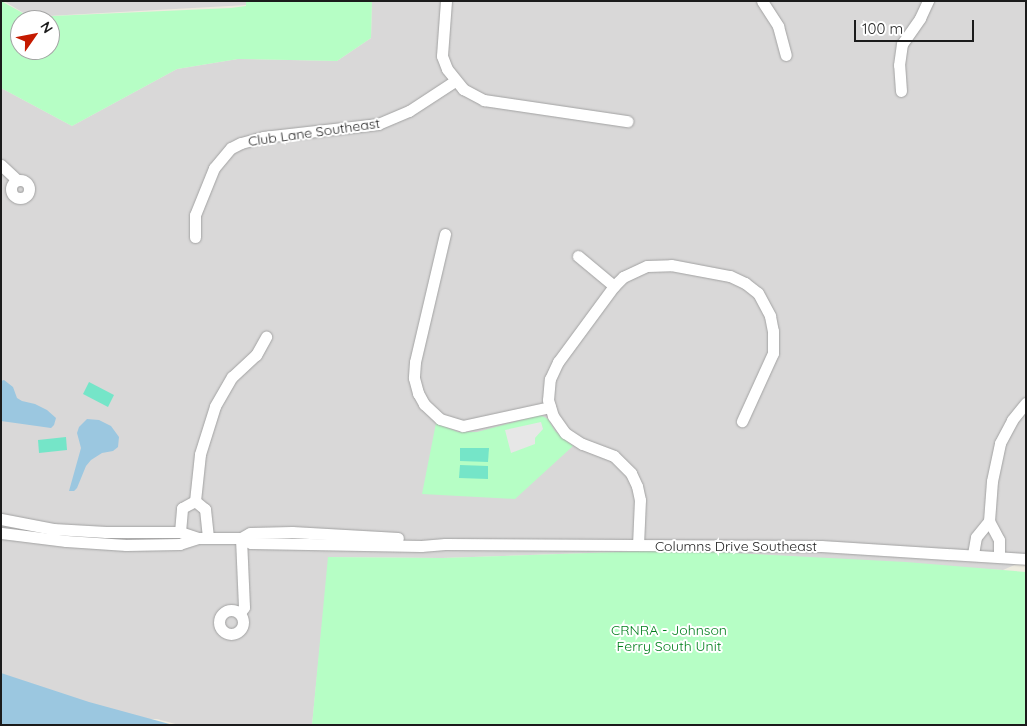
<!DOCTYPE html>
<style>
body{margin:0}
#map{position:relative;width:1027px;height:726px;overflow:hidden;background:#eeebdf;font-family:Quicksand,sans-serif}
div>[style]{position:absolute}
.residential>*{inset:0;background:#d9d8d8}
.park>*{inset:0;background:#b6fec5}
.pitch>*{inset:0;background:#75e5c8}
.parking>*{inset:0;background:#e7e7e7}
.water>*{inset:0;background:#9bc7e0}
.roads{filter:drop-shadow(0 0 1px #a2a2a2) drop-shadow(0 0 1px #a2a2a2)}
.minor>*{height:11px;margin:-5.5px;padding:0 5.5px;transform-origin:5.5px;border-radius:5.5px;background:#fff}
.minor>.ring{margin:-5.5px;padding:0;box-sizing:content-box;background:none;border:11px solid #fff;border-radius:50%}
span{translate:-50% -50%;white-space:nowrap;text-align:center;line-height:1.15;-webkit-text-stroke:4px #fff;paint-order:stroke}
.street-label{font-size:14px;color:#1b1b1b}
.park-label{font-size:14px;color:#027f1d}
.frame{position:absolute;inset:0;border:2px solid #1b1b1b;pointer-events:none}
.north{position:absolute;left:10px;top:10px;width:50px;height:50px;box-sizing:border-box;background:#fff;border:1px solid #a4a4a4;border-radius:50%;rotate:57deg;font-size:14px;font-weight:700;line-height:20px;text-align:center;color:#1b1b1b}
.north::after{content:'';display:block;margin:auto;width:18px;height:22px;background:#c51a00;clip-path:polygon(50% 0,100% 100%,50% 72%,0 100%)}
.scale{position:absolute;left:854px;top:20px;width:120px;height:22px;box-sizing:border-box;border:2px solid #1b1b1b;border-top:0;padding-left:6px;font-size:15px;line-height:18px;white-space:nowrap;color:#1b1b1b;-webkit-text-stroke:4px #fff;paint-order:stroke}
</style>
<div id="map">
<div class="residential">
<div style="clip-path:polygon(4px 1px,246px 1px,247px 5px,30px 17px)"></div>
<div style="clip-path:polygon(372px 1px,1026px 1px,1026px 560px,1003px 570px,676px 550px,442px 558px,329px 557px,312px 725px,179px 725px,157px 719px,100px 719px,1px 676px,1px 88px,72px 126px,177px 69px,238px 59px,337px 61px,371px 38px)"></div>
</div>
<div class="park">
<div style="clip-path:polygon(evenodd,1px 1px,30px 17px,231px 8px,246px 6px,246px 1px,372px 1px,371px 38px,337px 61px,238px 59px,177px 69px,72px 126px,1px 88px,1px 1px,20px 20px,50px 20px,50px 50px,20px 50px,20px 20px)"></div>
<div style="clip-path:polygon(540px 415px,548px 419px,555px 431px,573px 446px,515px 499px,422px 494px,436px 423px,458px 432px,477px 432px)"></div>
<div style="clip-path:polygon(676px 550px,906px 562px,1026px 572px,1026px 725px,312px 725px,328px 557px,442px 558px)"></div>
</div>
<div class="pitch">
<div style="clip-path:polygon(89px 382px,114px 395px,108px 407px,83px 394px)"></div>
<div style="clip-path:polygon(66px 437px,67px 450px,39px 453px,38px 440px)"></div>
<div style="clip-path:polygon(460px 448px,489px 448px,488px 462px,460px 461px)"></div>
<div style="clip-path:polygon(460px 465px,488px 466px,488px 479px,459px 478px)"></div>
</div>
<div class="parking">
<div style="clip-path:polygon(541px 422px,543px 429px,535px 438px,535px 444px,511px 453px,505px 430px)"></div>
</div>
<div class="water">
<div style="clip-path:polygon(4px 380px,13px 387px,17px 398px,22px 401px,35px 404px,47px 410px,56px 418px,54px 425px,51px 428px,1px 421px,1px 381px)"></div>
<div style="clip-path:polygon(87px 419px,99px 420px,111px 426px,119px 437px,118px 447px,113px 451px,102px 453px,91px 460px,86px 466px,77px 488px,74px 491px,69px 491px,81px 448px,77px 433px,79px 427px)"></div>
<div style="clip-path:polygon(1px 673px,89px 702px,173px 725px,1px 725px)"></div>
</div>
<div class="roads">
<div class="minor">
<div style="left:446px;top:1px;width:55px;rotate:94.2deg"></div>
<div style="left:442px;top:56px;width:14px;rotate:69deg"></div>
<div style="left:447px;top:69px;width:26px;rotate:51deg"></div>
<div style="left:463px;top:89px;width:24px;rotate:28deg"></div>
<div style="left:484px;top:100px;width:145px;rotate:8.4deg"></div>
<div style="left:762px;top:1px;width:30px;rotate:57deg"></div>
<div style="left:778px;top:26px;width:30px;rotate:75deg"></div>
<div style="left:901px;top:91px;width:26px;rotate:-94deg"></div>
<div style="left:899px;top:65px;width:21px;rotate:-82deg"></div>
<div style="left:902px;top:44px;width:32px;rotate:-55deg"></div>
<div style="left:920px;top:18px;width:19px;rotate:-65deg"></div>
<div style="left:1px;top:165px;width:22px;rotate:43deg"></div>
<div class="ring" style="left:11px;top:180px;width:7px;height:7px"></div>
<div style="left:445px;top:234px;width:131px;rotate:103.2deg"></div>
<div style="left:415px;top:362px;width:16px;rotate:94deg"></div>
<div style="left:414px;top:378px;width:16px;rotate:75deg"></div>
<div style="left:418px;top:393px;width:13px;rotate:61deg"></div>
<div style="left:424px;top:404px;width:22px;rotate:43deg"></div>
<div style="left:440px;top:419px;width:24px;rotate:17deg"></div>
<div style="left:463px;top:426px;width:89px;rotate:-12.3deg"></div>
<div style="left:195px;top:237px;width:22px;rotate:-90deg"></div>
<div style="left:195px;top:215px;width:51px;rotate:-68deg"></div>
<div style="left:214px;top:168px;width:26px;rotate:-50deg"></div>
<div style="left:231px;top:148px;width:11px;rotate:-27deg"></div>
<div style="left:241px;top:143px;width:23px;rotate:-15deg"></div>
<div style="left:263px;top:137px;width:116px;rotate:-6.4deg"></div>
<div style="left:378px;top:124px;width:34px;rotate:-23deg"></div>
<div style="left:409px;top:111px;width:55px;rotate:-33.1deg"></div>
<div style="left:578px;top:256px;width:47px;rotate:39.8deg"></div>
<div style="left:195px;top:501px;width:47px;rotate:-83.9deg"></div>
<div style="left:200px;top:454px;width:50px;rotate:-72.6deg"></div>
<div style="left:215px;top:406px;width:34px;rotate:-60deg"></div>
<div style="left:232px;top:377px;width:33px;rotate:-43deg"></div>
<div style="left:256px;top:355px;width:21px;rotate:-61deg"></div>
<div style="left:195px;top:501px;width:13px;rotate:39deg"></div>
<div style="left:205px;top:509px;width:29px;rotate:84deg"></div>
<div style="left:1px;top:519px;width:53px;rotate:10.9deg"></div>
<div style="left:53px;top:529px;width:53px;rotate:3.2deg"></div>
<div style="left:106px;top:532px;width:74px"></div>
<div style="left:180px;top:532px;width:19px;rotate:18deg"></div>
<div style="left:198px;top:538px;width:19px;rotate:162deg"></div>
<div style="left:180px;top:544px;width:54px;rotate:178.9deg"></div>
<div style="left:126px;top:545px;width:60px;rotate:-176.2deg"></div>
<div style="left:66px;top:541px;width:65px;rotate:-173deg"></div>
<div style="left:989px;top:521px;width:21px;rotate:62deg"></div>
<div style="left:999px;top:540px;width:16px;rotate:90deg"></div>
<div style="left:180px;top:532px;width:24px;rotate:-85deg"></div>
<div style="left:182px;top:508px;width:15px;rotate:-28deg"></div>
<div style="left:198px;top:538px;width:43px"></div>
<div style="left:241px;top:538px;width:11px;rotate:27deg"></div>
<div style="left:251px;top:543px;width:170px;rotate:1deg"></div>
<div style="left:421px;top:546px;width:24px;rotate:-5deg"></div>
<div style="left:445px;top:544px;width:376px;rotate:0.3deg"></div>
<div style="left:821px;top:546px;width:205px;rotate:3.6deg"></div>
<div style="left:241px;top:538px;width:10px;rotate:-29deg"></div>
<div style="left:250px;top:533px;width:42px;rotate:-1.4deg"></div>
<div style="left:292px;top:532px;width:106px;rotate:3.2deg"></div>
<div style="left:638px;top:545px;width:45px;rotate:-87.5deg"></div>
<div style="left:640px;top:500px;width:14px;rotate:-102deg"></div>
<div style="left:637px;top:486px;width:14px;rotate:-115deg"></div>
<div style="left:631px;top:473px;width:24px;rotate:-135deg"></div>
<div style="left:614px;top:456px;width:34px;rotate:-159deg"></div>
<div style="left:582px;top:444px;width:20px;rotate:-147deg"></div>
<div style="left:565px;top:433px;width:21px;rotate:-125deg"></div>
<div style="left:553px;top:416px;width:17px;rotate:-107deg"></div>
<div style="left:548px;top:400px;width:21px;rotate:-85deg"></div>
<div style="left:550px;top:379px;width:19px;rotate:-65deg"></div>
<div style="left:558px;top:362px;width:94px;rotate:-53.6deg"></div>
<div style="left:614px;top:286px;width:13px;rotate:-45deg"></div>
<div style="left:623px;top:277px;width:26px;rotate:-25deg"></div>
<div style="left:647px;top:266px;width:24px;rotate:-2deg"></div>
<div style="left:671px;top:265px;width:60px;rotate:10.6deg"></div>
<div style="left:730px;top:276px;width:17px;rotate:25deg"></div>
<div style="left:745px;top:283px;width:16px;rotate:38deg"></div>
<div style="left:758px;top:293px;width:26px;rotate:62deg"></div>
<div style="left:770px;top:316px;width:15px;rotate:79deg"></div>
<div style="left:773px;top:331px;width:22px;rotate:90deg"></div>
<div style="left:773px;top:353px;width:75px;rotate:114.5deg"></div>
<div style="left:973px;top:554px;width:17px;rotate:-80deg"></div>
<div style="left:976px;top:537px;width:21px;rotate:-51deg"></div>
<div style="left:989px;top:521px;width:40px;rotate:-85.7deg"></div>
<div style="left:992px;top:481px;width:39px;rotate:-78deg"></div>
<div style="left:1000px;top:443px;width:26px;rotate:-62deg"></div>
<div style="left:1012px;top:420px;width:22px;rotate:-51deg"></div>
<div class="ring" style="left:219px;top:610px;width:13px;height:13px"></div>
<div style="left:240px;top:613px;width:7px;rotate:-56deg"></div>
<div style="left:244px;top:607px;width:69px;rotate:-92.5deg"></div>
</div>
</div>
<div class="street-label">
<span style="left:314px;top:132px;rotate:-8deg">Club Lane Southeast</span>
<span style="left:736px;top:546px">Columns Drive Southeast</span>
</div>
<div class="park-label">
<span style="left:669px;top:638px">CRNRA - Johnson<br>Ferry South Unit</span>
</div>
<div class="frame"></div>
<div class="north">N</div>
<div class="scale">100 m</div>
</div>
